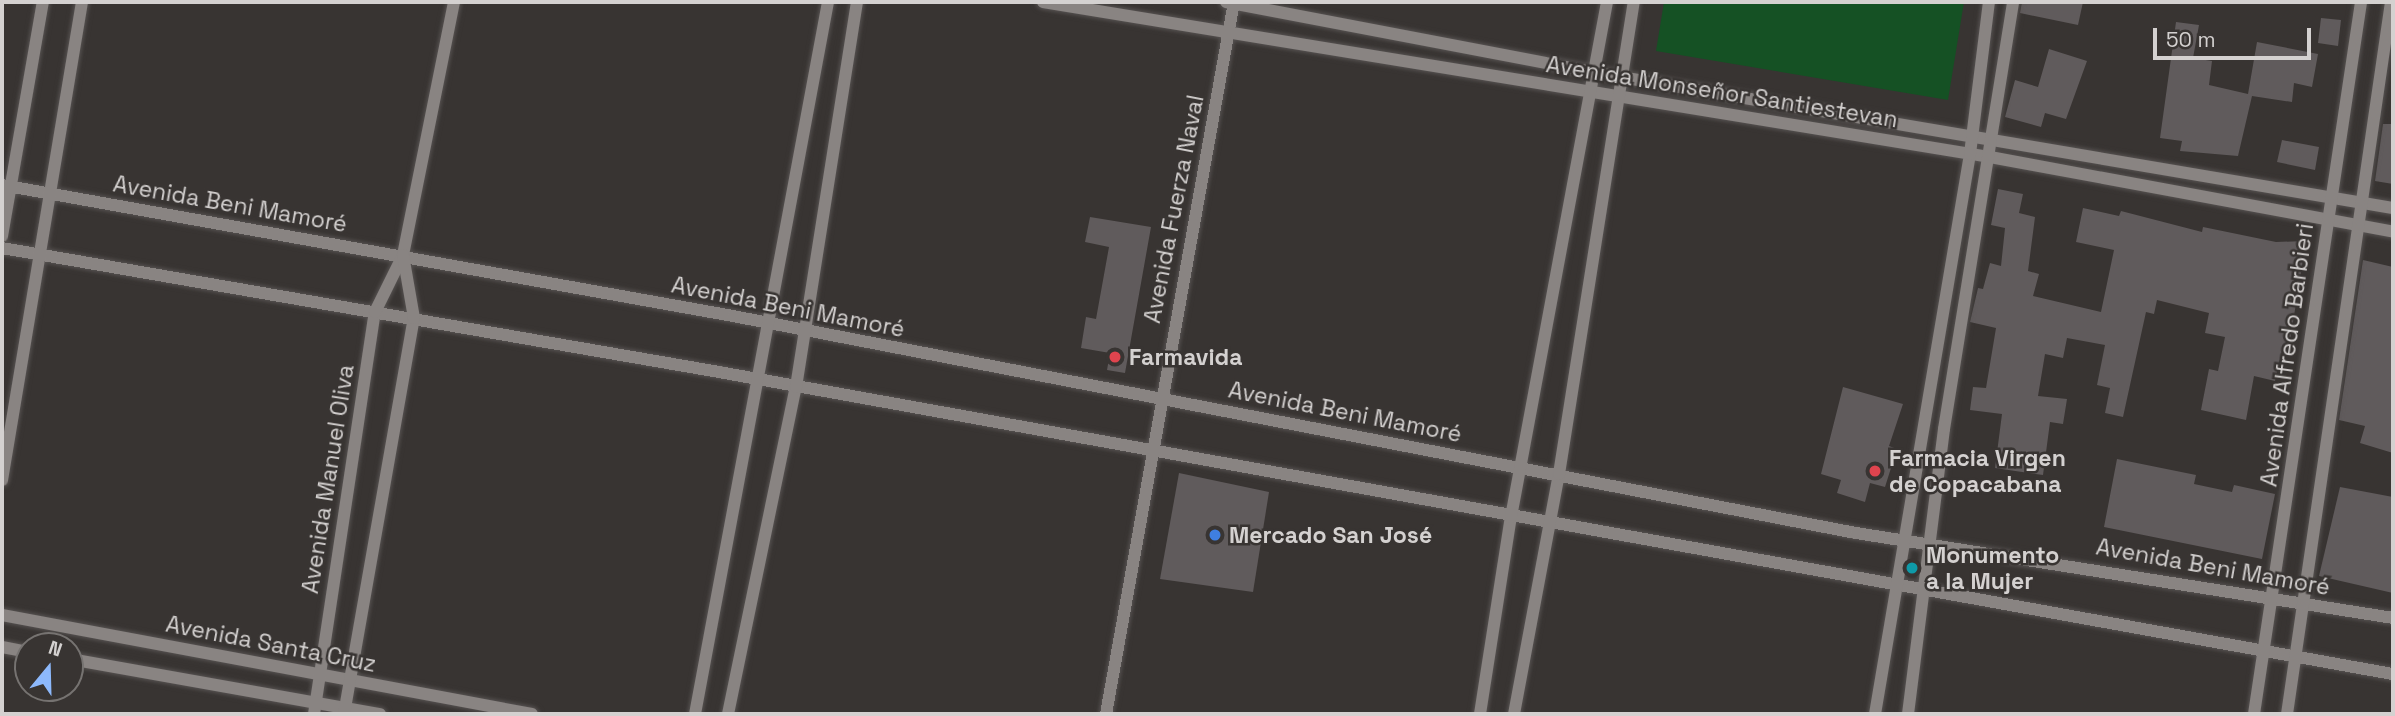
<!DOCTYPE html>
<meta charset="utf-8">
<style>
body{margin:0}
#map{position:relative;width:2395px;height:716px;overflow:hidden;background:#383432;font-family:"Space Grotesk",sans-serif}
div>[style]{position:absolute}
.green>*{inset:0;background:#155124}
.building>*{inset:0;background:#605b5c}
.roads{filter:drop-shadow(0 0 2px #565251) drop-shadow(0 0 2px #565251)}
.minor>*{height:12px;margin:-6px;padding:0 6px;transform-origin:6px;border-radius:6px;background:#898482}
.dots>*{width:19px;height:19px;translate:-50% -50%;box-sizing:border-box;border:4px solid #383432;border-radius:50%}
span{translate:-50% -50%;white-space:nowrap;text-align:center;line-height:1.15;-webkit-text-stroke:5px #383432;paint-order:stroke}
.street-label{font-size:23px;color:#d4d1d0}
.poi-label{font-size:23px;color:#d4d1d0;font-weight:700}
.left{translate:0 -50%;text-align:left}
.frame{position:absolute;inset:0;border:4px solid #d4d1d0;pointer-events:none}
.north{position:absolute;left:14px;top:632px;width:70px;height:70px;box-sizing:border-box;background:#383432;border:2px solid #767371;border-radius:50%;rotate:19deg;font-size:19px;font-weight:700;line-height:28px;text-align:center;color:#d4d1d0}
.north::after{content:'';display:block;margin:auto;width:24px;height:32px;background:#8db9fc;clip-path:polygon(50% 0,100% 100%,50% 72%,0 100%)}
.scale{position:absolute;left:2153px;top:28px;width:158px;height:32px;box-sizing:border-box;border:4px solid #d4d1d0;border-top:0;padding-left:9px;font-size:21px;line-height:24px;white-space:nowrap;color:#d4d1d0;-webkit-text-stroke:5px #383432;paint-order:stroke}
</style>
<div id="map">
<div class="green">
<div style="clip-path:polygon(1664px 2px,1964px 2px,1948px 100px,1656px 51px)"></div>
</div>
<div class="building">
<div style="clip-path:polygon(2022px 2px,2083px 2px,2078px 25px,2020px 13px)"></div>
<div style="clip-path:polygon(2321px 18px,2341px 20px,2338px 46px,2318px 43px)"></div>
<div style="clip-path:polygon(2176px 22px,2199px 25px,2193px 58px,2212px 61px,2209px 85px,2248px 94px,2257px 42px,2318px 54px,2312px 87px,2294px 83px,2292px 102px,2252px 96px,2238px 156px,2180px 151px,2182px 141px,2160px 138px)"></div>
<div style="clip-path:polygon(2049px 49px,2087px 61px,2066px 119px,2045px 113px,2041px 127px,2005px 117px,2015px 80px,2038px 87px)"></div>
<div style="clip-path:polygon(2383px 124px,2393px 124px,2393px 184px,2375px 181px)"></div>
<div style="clip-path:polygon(2282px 140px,2319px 147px,2315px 170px,2277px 162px)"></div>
<div style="clip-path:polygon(1998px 189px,2023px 194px,2019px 213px,2035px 217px,2028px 271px,2039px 274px,2033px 296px,2101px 312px,2114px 250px,2076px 242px,2083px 208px,2119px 216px,2121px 211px,2202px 232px,2203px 227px,2276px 242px,2306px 241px,2289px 347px,2283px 346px,2275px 381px,2254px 376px,2246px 420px,2201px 410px,2209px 369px,2218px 371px,2225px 337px,2205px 333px,2209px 313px,2157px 300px,2154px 314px,2146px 312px,2123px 417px,2105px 413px,2110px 388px,2097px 385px,2105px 345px,2067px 338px,2063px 358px,2045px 354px,2038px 396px,2067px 399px,2063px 424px,2050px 422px,2043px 475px,1995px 468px,2002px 414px,1970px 410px,1973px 387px,1986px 388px,1996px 328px,1970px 322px,1978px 288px,1983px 289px,1990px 263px,2001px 266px,2005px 228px,1991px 225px)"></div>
<div style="clip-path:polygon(1090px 217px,1151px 227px,1125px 373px,1107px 370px,1110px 353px,1081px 348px,1086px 317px,1096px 319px,1109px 247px,1085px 242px)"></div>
<div style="clip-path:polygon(2363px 260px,2393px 267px,2393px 453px,2360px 443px,2365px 426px,2339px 420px)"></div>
<div style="clip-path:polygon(1843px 387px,1903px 404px,1889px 446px,1897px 449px,1885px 487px,1870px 483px,1865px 502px,1837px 493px,1841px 480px,1821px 474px)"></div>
<div style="clip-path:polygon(2117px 459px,2196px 475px,2194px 484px,2232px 492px,2234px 485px,2275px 494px,2262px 559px,2104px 527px)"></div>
<div style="clip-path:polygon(1179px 473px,1269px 492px,1253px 592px,1160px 579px)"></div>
<div style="clip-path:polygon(2340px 487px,2393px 497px,2393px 593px,2319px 576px)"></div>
</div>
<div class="roads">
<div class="minor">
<div style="left:1043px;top:2px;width:960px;rotate:9.3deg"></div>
<div style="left:1990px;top:157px;width:410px;rotate:10.5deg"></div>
<div style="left:1226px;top:2px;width:378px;rotate:10.8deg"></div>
<div style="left:1597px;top:73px;width:807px;rotate:9.63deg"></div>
<div style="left:2px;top:185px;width:743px;rotate:10.16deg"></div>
<div style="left:733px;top:316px;width:1144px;rotate:10.94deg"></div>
<div style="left:1856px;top:533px;width:544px;rotate:8.99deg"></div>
<div style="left:2px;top:236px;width:238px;rotate:-80.1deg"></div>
<div style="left:2px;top:248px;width:728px;rotate:9.81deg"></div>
<div style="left:719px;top:372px;width:1701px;rotate:10.23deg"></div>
<div style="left:2px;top:480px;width:485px;rotate:-80.5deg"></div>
<div style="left:2px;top:615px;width:539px;rotate:10.58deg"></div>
<div style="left:2px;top:647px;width:26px;rotate:11deg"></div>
<div style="left:70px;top:659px;width:315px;rotate:10.1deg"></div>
<div style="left:314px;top:714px;width:407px;rotate:-81.4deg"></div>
<div style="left:375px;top:312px;width:64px;rotate:-63.8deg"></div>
<div style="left:403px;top:255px;width:258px;rotate:-78.6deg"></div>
<div style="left:344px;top:714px;width:402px;rotate:-80deg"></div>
<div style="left:414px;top:318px;width:64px;rotate:-99.9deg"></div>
<div style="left:695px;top:714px;width:724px;rotate:-79.42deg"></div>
<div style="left:728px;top:714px;width:334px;rotate:-78.3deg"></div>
<div style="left:796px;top:387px;width:390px;rotate:-81deg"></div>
<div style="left:1106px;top:714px;width:723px;rotate:-79.81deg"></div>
<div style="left:1480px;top:714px;width:199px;rotate:-81.1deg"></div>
<div style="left:1511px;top:517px;width:524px;rotate:-79.44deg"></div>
<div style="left:1514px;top:714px;width:244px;rotate:-79.4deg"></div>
<div style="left:1559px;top:474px;width:478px;rotate:-81deg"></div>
<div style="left:1875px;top:714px;width:568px;rotate:-80.37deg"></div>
<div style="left:1970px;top:154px;width:153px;rotate:-82.9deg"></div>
<div style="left:1908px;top:714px;width:287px;rotate:-82.8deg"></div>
<div style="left:1944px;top:429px;width:433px;rotate:-80.8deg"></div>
<div style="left:2254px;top:714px;width:720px;rotate:-81.45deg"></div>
<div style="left:2287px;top:714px;width:720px;rotate:-81.69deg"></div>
</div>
</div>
<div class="dots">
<div style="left:1115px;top:357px;background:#e0444e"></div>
<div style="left:1875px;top:471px;background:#e0444e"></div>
<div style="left:1215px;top:535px;background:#3f7fe0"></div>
<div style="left:1912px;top:568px;background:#0f9aa8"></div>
</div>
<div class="street-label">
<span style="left:1722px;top:92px;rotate:9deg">Avenida Monseñor Santiestevan</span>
<span style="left:230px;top:204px;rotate:10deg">Avenida Beni Mamoré</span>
<span style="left:1174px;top:209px;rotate:-79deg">Avenida Fuerza Naval</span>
<span style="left:788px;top:307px;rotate:11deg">Avenida Beni Mamoré</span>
<span style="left:2287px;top:355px;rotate:-82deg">Avenida Alfredo Barbieri</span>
<span style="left:1345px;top:412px;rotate:11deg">Avenida Beni Mamoré</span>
<span style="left:328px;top:479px;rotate:-81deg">Avenida Manuel Oliva</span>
<span style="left:2213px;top:567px;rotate:10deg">Avenida Beni Mamoré</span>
<span style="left:271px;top:644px;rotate:11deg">Avenida Santa Cruz</span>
</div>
<div class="poi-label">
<span class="left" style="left:1129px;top:357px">Farmavida</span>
<span class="left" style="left:1889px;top:471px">Farmacia Virgen<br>de Copacabana</span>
<span class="left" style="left:1229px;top:535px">Mercado San José</span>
<span class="left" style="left:1926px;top:568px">Monumento<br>a la Mujer</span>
</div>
<div class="frame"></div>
<div class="north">N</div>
<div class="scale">50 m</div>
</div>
